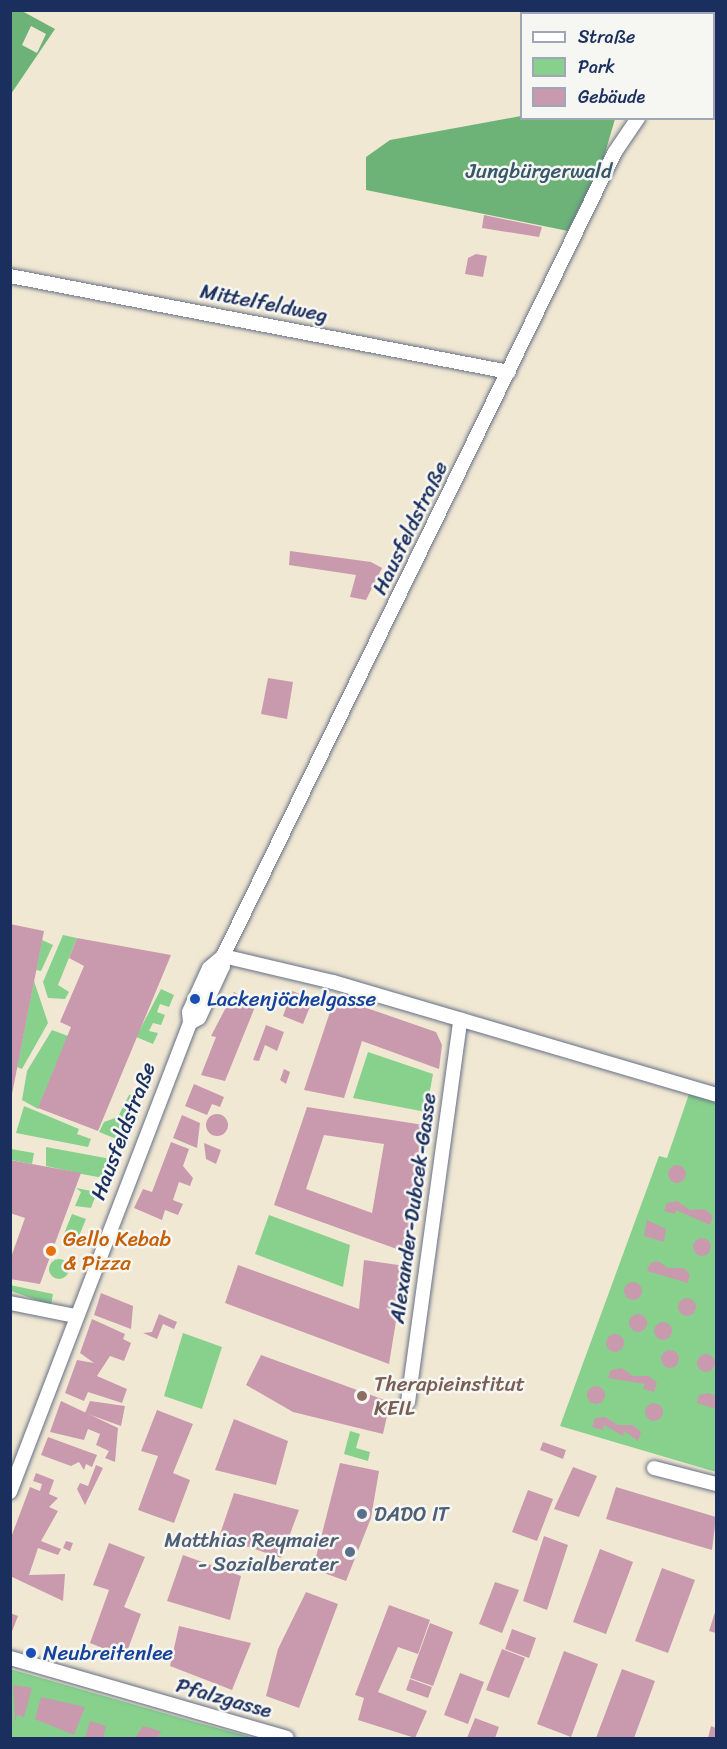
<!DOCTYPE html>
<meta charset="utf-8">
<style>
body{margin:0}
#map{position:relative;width:727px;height:1749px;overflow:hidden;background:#f1e8d3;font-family:Sriracha,sans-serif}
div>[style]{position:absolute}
.green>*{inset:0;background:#87d18d}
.round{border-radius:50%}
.forest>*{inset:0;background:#6db378}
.building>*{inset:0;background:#c99aad}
.roads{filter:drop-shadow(0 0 2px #667087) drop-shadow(0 0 2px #667087)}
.minor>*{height:14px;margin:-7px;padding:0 7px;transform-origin:7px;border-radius:7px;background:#fff}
.dots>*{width:16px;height:16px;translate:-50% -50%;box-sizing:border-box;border:3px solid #f6f6f2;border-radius:50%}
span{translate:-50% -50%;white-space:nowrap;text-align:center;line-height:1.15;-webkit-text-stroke:5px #f6f6f2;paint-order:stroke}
.park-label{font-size:21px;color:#36586a}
.street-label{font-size:21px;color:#1b2f5e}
.transit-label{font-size:21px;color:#164399}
.left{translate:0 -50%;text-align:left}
.food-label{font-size:21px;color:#c56008}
.education-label{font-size:21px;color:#785e54}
.service-label{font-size:21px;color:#4e5e75}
.right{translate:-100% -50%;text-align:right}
.frame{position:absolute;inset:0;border:12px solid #1b2f5e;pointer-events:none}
.legend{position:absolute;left:520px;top:12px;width:195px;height:108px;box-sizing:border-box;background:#f6f6f2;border:2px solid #9ea6b7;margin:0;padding:8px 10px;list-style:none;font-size:18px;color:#1b2f5e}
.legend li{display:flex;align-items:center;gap:12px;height:30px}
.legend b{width:30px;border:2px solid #9ea6b7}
</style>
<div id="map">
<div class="green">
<div style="clip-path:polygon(63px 935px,77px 938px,58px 985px,69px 992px,65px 999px,48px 998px,43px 982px)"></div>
<div style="clip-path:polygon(42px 940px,53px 945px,41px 971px,36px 970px)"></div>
<div style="clip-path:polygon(34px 981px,48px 1023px,22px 1069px,17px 1067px)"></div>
<div style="clip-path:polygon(161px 989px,174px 995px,169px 1007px,160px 1004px,157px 1012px,165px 1015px,161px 1025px,153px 1023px,149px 1031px,158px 1033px,153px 1044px,136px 1037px)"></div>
<div style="clip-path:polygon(52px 1030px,68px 1036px,38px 1109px,22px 1100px,27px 1071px)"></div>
<div style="clip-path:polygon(368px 1052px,433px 1074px,426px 1112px,353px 1098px)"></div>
<div style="clip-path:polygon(138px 1093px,119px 1140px,99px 1132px,104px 1122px,118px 1117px,129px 1095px)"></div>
<div style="clip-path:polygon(689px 1094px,716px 1102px,716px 1472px,560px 1426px,659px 1156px,667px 1158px)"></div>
<div style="clip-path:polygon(24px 1106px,79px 1129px,77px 1134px,91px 1139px,88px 1147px,16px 1133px)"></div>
<div style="clip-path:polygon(46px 1147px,111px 1159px,103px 1178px,82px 1174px,46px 1166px)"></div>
<div style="clip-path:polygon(11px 1149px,34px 1153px,32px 1164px,11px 1160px)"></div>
<div style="clip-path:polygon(76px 1188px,97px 1192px,91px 1208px,75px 1206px,81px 1192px)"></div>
<div style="clip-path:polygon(72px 1214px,86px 1219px,79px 1236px,64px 1234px)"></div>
<div style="clip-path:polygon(269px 1215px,350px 1245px,343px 1287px,255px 1254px)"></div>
<div class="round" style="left:49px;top:1259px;width:20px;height:20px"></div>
<div style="clip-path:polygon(10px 1285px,53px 1294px,51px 1305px,11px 1291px)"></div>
<div style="clip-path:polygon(183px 1333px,222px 1347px,202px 1409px,164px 1396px)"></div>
<div style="clip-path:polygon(350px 1431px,360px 1434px,356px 1448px,370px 1452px,368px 1461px,344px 1454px)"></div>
<div style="clip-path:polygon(10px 1669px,195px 1722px,254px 1738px,11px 1738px)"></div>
</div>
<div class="forest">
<div style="clip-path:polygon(evenodd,11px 10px,22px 11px,55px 29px,11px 94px,11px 10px,31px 26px,46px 34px,37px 53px,22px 45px,31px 26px)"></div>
<div style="clip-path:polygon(582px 11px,582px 10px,658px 11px,581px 13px)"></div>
<div style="clip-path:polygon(521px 116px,615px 119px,603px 160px,568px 231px,366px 190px,366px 157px,390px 140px)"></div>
</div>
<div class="building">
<div style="clip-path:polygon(484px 215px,542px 227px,539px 237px,482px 228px)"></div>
<div style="clip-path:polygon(476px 254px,487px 256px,483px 277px,465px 274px,468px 258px)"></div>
<div style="clip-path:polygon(290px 551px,371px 562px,382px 568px,366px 600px,350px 597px,356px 575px,289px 565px)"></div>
<div style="clip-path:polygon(268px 678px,293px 682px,287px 719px,261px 714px)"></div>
<div style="clip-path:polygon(10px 924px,44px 931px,12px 1094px,10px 1093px)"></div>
<div style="clip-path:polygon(77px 938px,171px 955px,98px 1131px,38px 1108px,71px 1027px,60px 1022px,84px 966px,69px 958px)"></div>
<div style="clip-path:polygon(292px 991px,313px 999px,303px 1024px,283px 1016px)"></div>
<div style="clip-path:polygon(234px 992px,252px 1001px,259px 997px,225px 1081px,201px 1075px,216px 1037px,211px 1036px)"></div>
<div style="clip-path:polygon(335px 997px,436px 1032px,442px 1045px,439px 1069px,362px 1041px,344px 1098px,304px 1090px)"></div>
<div style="clip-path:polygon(266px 1025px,284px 1032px,277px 1051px,265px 1045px,259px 1061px,253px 1060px)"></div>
<div style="clip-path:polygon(284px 1069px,290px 1072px,286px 1084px,280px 1080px)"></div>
<div style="clip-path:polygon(194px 1084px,224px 1097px,220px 1107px,212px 1104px,207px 1115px,185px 1106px)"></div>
<div style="clip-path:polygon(evenodd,307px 1107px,424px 1125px,408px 1253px,274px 1205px,307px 1107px,324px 1135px,384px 1144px,372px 1213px,306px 1189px,324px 1135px)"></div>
<div class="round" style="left:206px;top:1114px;width:22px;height:22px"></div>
<div style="clip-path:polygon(182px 1115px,200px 1123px,197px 1148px,173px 1138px)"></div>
<div style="clip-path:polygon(171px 1142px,189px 1149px,183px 1166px,193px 1178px,190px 1186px,179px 1182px,173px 1200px,183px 1204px,178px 1215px,165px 1210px,162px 1220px,134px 1208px,143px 1189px,152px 1192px)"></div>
<div style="clip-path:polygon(204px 1143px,221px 1150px,216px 1164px,206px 1159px)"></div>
<div style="clip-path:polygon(10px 1160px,81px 1173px,40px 1284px,10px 1279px,10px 1260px,25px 1218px,10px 1213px)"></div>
<div class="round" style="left:668px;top:1165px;width:18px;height:18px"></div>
<div style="clip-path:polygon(677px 1201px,690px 1210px,705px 1209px,713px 1216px,710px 1225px,676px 1210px,675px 1214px,664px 1211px,667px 1203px)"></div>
<div style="clip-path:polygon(647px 1220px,666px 1229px,664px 1242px,644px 1236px)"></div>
<div class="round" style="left:693px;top:1238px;width:18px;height:18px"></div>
<div style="clip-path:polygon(364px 1260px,405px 1266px,389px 1364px,225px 1303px,238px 1265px,359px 1309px)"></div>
<div style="clip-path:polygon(658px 1261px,668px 1268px,684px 1268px,690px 1275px,688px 1283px,647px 1271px,650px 1263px)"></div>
<div class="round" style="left:624px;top:1282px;width:18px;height:18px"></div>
<div style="clip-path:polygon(101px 1293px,133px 1306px,131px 1329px,94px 1315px)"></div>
<div class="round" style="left:678px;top:1298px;width:18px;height:18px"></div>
<div style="clip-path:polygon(159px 1314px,177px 1322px,174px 1329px,163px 1324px,157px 1339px,143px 1333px,152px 1332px)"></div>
<div class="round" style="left:629px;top:1314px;width:18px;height:18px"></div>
<div style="clip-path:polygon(92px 1319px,125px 1334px,123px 1339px,131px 1343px,124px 1361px,110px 1356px,97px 1376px,127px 1389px,122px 1403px,88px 1392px,84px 1401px,65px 1393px,77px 1360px,94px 1363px,80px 1353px)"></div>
<div class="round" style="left:654px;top:1322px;width:18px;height:18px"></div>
<div class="round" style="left:606px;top:1334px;width:18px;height:18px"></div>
<div class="round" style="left:661px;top:1350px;width:18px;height:18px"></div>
<div class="round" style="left:697px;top:1354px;width:18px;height:18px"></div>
<div style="clip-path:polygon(261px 1355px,390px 1402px,383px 1434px,293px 1412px,246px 1385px)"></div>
<div style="clip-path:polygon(622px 1368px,633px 1376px,649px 1376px,657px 1383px,654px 1392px,643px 1389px,645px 1384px,608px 1378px,611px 1370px)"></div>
<div class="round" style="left:587px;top:1386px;width:18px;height:18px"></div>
<div style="clip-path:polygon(708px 1393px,716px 1396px,716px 1409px,697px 1403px,699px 1395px)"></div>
<div style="clip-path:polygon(61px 1401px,118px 1428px,115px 1462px,105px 1458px,109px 1451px,96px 1445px,100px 1434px,88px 1429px,84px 1440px,50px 1432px)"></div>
<div style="clip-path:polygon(90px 1401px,125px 1406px,121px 1426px,85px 1413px)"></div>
<div class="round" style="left:645px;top:1403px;width:18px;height:18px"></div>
<div style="clip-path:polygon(157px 1410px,193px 1424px,173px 1473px,190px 1480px,174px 1523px,138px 1510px,158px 1456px,141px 1451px)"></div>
<div style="clip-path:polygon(605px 1417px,618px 1425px,633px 1425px,641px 1432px,638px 1441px,624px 1431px,623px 1436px,604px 1425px,603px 1430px,592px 1427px,595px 1418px)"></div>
<div style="clip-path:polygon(234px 1419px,288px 1441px,276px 1485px,215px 1470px)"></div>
<div style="clip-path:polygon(48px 1437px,97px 1455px,92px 1467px,86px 1464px,84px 1470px,79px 1462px,71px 1466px,41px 1455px)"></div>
<div style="clip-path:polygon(543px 1442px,566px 1450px,563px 1459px,540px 1450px)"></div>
<div style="clip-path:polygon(340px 1463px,379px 1471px,371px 1518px,346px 1581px,313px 1569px)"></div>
<div style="clip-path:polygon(96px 1465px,103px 1468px,85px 1505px,77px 1489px,80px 1483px,88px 1486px)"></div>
<div style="clip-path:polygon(573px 1467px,597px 1476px,579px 1517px,554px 1509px)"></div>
<div style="clip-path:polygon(36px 1473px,54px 1480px,49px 1494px,58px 1498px,49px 1507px,58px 1511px,41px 1541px,61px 1549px,58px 1555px,38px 1548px,29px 1575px,65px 1574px,63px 1601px,10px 1576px,10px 1540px,30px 1487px,40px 1491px,42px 1484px,33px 1481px)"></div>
<div style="clip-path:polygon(616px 1487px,716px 1517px,712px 1550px,606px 1519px)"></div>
<div style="clip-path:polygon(528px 1490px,553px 1499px,537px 1541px,512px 1532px)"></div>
<div style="clip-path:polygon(234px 1493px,299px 1510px,281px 1558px,219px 1537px)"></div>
<div style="clip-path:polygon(544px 1536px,568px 1545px,547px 1610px,523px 1601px)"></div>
<div style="clip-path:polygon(66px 1541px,73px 1543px,70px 1551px,63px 1548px)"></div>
<div style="clip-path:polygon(109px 1543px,145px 1557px,124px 1607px,141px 1614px,125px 1657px,90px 1643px,109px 1590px,93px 1585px)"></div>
<div style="clip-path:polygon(600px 1549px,633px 1562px,606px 1634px,573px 1622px)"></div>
<div style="clip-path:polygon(183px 1555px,241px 1576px,230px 1620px,167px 1601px)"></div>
<div style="clip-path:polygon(662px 1568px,695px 1580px,668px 1653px,635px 1641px)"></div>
<div style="clip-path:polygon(495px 1582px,519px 1590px,502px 1633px,479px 1624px)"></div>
<div style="clip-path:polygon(306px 1592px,338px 1604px,299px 1708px,266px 1696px,278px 1649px)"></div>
<div style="clip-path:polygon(389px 1605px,430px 1620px,418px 1654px,398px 1647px,378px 1692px,427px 1711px,415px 1738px,358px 1720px,364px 1698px,355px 1695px)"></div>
<div style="clip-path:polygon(716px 1609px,716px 1633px,709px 1631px)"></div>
<div style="clip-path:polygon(10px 1613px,18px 1616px,11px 1634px,10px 1634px)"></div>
<div style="clip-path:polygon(430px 1623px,453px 1632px,433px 1686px,410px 1678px)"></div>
<div style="clip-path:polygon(179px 1626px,251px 1643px,232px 1690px,170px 1666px)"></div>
<div style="clip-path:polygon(512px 1629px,536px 1638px,529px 1658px,505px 1649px)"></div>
<div style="clip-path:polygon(502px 1649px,525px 1658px,509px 1698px,486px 1690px)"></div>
<div style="clip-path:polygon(564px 1651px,598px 1664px,571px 1737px,537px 1724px)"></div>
<div style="clip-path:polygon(622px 1669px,655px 1681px,634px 1738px,596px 1738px)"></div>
<div style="clip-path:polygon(460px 1673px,484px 1682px,468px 1724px,444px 1715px)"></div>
<div style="clip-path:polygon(410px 1679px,432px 1687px,428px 1698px,406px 1690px)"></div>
<div style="clip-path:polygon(13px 1685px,32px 1688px,24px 1717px,17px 1715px,15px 1722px)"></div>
<div style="clip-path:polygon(41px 1697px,85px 1707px,74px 1735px,35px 1719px)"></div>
<div style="clip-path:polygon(475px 1718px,499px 1727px,495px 1738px,467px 1738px)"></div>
<div style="clip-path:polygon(90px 1721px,106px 1726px,103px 1738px,85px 1738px)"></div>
<div style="clip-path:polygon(143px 1726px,161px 1731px,158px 1738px,135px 1738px)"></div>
<div style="clip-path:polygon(711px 1726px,716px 1728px,716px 1738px,708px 1738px)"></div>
</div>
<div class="roads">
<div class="minor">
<div style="left:714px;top:30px;width:4px;rotate:-56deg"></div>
<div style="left:10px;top:276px;width:508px;rotate:10.89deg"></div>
<div style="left:223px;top:956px;width:113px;rotate:13.3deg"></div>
<div style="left:333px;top:982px;width:399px;rotate:16.4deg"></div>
<div style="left:190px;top:1023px;width:10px;rotate:-29deg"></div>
<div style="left:199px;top:1018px;width:57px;rotate:-65.2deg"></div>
<div style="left:223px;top:966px;width:10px;rotate:-90deg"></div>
<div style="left:223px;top:956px;width:894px;rotate:-64.01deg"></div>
<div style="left:615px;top:152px;width:41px;rotate:-55.9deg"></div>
<div style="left:10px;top:1303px;width:66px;rotate:11.3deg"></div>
<div style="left:408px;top:1402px;width:386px;rotate:-82.2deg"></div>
<div style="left:654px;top:1468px;width:64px;rotate:14.5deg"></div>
<div style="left:10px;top:1492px;width:502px;rotate:-69deg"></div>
<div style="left:190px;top:1023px;width:11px;rotate:-95deg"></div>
<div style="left:189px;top:1012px;width:48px;rotate:-65.6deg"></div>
<div style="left:209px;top:968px;width:17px;rotate:-40deg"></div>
<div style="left:10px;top:1658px;width:288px;rotate:16.1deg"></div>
</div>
</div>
<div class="dots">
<div style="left:195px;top:999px;background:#1a4fb4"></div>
<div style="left:51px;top:1251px;background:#e8710a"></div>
<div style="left:362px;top:1396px;background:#8d6e63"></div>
<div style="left:362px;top:1514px;background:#5c6f8a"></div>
<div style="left:350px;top:1552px;background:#5c6f8a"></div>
<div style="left:31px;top:1653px;background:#1a4fb4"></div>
</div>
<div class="park-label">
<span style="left:539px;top:171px">Jungbürgerwald</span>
</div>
<div class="street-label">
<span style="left:264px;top:303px;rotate:11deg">Mittelfeldweg</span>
<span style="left:410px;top:528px;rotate:-64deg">Hausfeldstraße</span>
<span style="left:123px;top:1131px;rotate:-69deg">Hausfeldstraße</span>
<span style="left:413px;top:1208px;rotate:-82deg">Alexander-Dubcek-Gasse</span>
<span style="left:224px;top:1698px;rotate:16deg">Pfalzgasse</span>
</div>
<div class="transit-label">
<span class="left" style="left:207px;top:999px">Lackenjöchelgasse</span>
<span class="left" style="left:43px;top:1653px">Neubreitenlee</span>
</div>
<div class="food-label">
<span class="left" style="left:63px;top:1251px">Gello Kebab<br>&amp; Pizza</span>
</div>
<div class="education-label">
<span class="left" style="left:374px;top:1396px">Therapieinstitut<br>KEIL</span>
</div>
<div class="service-label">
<span class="left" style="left:374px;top:1514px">DADO IT</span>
<span class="right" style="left:338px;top:1552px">Matthias Reymaier<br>- Sozialberater</span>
</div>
<div class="frame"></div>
<ul class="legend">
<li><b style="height:8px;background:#fff"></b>Straße</li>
<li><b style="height:16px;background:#87d18d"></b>Park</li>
<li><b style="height:16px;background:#c99aad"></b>Gebäude</li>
</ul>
</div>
